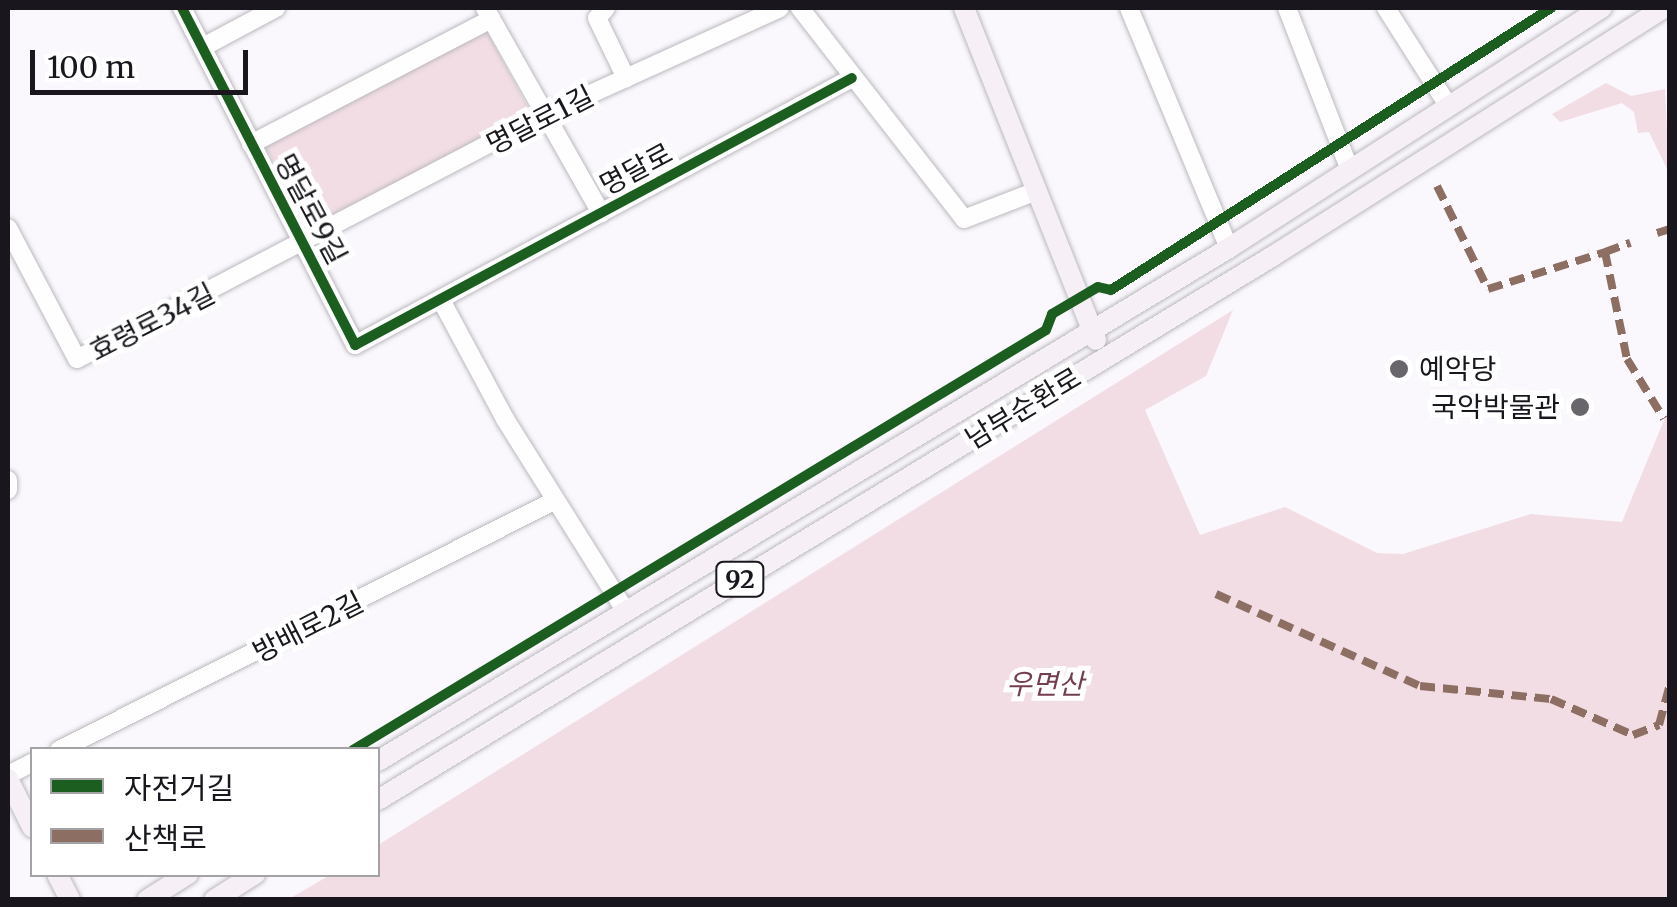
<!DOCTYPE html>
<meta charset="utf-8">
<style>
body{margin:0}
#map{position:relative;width:1677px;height:907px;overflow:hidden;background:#faf8fd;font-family:Merriweather,"Noto Sans KR",serif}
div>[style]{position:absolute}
.green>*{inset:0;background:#f2dde4}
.roads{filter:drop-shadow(0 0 2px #bbb9be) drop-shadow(0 0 2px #bbb9be)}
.minor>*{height:18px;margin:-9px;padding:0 9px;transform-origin:9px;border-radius:9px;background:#fefeff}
.major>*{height:20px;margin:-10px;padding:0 10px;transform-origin:10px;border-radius:10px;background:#f6eff5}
.quiet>*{height:8px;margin-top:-4px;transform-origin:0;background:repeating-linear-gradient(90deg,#8d6e63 0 15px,transparent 0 23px)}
.cycleway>*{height:10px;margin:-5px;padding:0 5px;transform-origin:5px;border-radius:5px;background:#1b5e20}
.dots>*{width:28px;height:28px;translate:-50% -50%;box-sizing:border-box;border:5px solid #fff;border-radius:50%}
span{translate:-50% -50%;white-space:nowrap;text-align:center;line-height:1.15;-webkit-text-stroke:10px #fff;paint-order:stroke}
.shield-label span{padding:2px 8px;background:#fff;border:2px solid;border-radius:8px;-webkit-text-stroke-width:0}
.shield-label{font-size:25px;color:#19171d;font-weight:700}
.street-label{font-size:28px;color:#19171d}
.poi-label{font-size:28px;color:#19171d}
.left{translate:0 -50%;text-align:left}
.right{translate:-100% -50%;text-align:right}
.park-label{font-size:28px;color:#743e4e;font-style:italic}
.frame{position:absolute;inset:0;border:10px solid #19171d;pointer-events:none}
.legend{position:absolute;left:30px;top:747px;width:350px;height:130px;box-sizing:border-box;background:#fff;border:2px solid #a3a2a5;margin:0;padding:12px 18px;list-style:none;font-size:30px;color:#19171d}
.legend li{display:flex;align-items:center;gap:20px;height:50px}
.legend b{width:50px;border:2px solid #a3a2a5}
.scale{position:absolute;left:30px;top:50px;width:218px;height:45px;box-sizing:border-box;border:5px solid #19171d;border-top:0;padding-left:12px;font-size:30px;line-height:35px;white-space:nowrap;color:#19171d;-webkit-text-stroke:8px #fff;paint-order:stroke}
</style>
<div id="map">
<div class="green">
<div style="clip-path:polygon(486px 30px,531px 113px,311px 230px,266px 147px)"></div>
<div style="clip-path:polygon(1606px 83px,1631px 96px,1665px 89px,1669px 173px,1649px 132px,1638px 133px,1634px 112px,1622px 103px,1560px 122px,1552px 114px)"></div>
<div style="clip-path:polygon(1233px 310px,1206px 376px,1145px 410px,1200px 535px,1285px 507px,1377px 553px,1403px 554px,1531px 514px,1622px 522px,1669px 408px,1669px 899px,289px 899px,330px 875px,378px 874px,378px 845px)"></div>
</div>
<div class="roads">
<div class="minor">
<div style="left:182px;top:8px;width:379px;rotate:62.8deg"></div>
<div style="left:355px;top:345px;width:564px;rotate:-28.25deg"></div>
<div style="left:485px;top:8px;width:236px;rotate:60.5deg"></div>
<div style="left:606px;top:8px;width:13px;rotate:132deg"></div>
<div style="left:597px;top:18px;width:67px;rotate:64.2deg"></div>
<div style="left:800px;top:8px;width:267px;rotate:52.1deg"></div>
<div style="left:964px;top:219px;width:75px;rotate:-21.1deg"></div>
<div style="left:1129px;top:8px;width:260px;rotate:67.4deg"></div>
<div style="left:1287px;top:8px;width:172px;rotate:68.8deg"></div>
<div style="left:1386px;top:8px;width:117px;rotate:57.5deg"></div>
<div style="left:203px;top:47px;width:83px;rotate:-28.1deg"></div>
<div style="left:251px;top:144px;width:271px;rotate:-27.5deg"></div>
<div style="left:8px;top:228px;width:148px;rotate:62.2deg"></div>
<div style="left:77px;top:359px;width:525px;rotate:-27.59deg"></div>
<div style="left:542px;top:116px;width:261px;rotate:-24.4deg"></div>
<div style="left:441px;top:300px;width:135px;rotate:61.7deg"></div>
<div style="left:505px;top:419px;width:228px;rotate:57.9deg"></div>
<div style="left:8px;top:480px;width:10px;rotate:90deg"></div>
<div style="left:59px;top:750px;width:554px;rotate:-26.7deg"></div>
<div style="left:8px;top:775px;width:27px;rotate:-27deg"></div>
</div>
<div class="major">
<div style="left:964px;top:8px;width:357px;rotate:68.3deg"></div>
<div style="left:378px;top:761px;width:994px;rotate:-31.08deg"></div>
<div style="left:1229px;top:248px;width:444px;rotate:-32.8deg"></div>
<div style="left:8px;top:779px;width:54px;rotate:63.4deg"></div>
<div style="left:378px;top:800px;width:1047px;rotate:-31.29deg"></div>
<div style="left:1273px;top:256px;width:463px;rotate:-32.4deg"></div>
<div style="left:57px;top:874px;width:29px;rotate:63deg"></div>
<div style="left:147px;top:900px;width:49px;rotate:-32.4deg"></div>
<div style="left:214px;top:900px;width:49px;rotate:-32.4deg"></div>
</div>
</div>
<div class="quiet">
<div style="left:1437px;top:186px;width:115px;rotate:63.7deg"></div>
<div style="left:1488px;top:289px;width:123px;rotate:-17.5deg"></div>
<div style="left:1605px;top:252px;width:109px;rotate:78.4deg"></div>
<div style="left:1627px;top:359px;width:70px;rotate:58.3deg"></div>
<div style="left:1657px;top:233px;width:14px;rotate:-17deg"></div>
<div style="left:1605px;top:252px;width:27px;rotate:-20deg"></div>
<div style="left:1216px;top:594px;width:224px;rotate:24.3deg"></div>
<div style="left:1420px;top:686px;width:132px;rotate:5.7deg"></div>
<div style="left:1551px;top:699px;width:90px;rotate:23.7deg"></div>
<div style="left:1633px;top:735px;width:28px;rotate:-21deg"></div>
<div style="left:1659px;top:725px;width:42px;rotate:-75deg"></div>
</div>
<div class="cycleway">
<div style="left:182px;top:8px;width:379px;rotate:62.8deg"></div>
<div style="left:355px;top:345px;width:564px;rotate:-28.25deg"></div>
<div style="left:353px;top:750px;width:810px;rotate:-31.22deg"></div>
<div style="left:1046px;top:330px;width:17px;rotate:-69deg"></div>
<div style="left:1052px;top:314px;width:53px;rotate:-30.4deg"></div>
<div style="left:1098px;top:287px;width:13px;rotate:13deg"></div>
<div style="left:1111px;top:290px;width:523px;rotate:-32.66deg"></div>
</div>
<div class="dots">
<div style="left:1399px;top:369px;background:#68666b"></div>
<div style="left:1580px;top:407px;background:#68666b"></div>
</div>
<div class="shield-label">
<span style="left:740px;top:579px">92</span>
</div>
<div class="street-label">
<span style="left:540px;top:120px;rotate:-27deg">명달로1길</span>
<span style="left:636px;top:169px;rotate:-28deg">명달로</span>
<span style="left:311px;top:209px;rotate:62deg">명달로9길</span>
<span style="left:152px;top:322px;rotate:-27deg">효령로34길</span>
<span style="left:1023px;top:408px;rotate:-31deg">남부순환로</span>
<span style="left:308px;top:627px;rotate:-27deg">방배로2길</span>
</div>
<div class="poi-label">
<span class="left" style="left:1419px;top:369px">예악당</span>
<span class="right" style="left:1560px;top:407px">국악박물관</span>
</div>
<div class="park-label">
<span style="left:1045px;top:684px">우면산</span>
</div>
<div class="frame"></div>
<ul class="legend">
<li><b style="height:12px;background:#1b5e20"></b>자전거길</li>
<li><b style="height:12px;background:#8d6e63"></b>산책로</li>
</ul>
<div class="scale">100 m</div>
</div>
